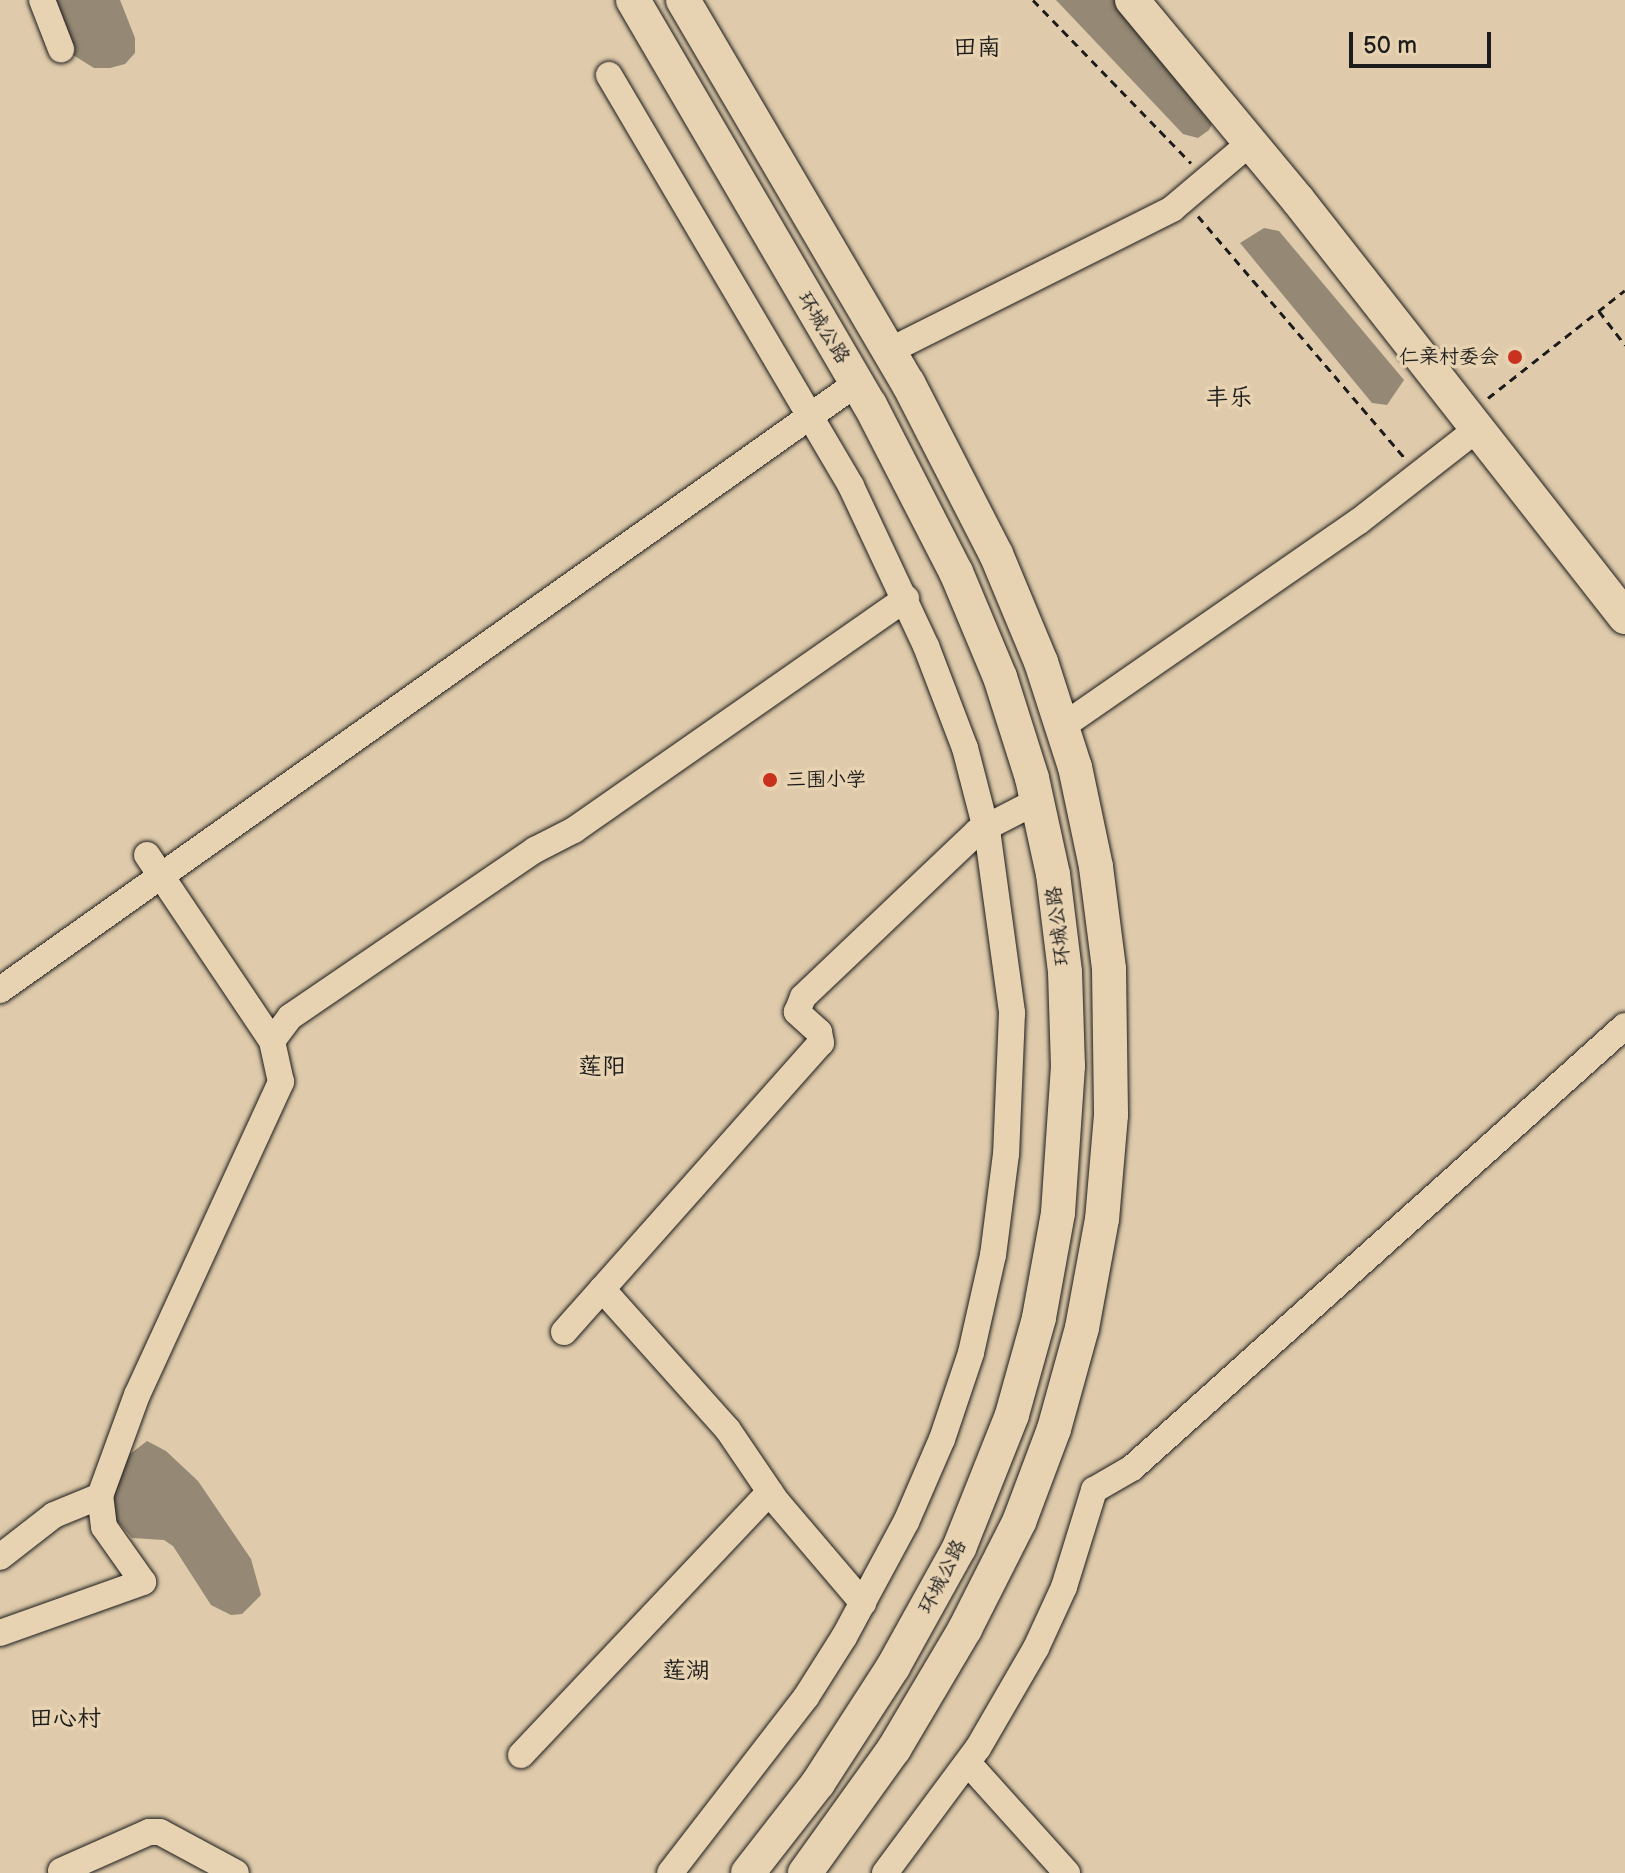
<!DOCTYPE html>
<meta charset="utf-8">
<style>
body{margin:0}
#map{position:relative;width:1625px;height:1873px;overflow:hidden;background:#dfcbab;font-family:"Balsamiq Sans","LXGW WenKai TC",sans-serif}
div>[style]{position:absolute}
.water>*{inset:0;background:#958874}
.path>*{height:3px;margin-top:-1.5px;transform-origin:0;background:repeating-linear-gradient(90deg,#1c1c1c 0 8px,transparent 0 14px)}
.roads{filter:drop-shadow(0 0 2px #1c1c1c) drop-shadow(0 0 2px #1c1c1c)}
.minor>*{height:26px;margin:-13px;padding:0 13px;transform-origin:13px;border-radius:13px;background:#e7d2b1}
.major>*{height:34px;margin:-17px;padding:0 17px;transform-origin:17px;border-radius:17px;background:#e7d2b1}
.dots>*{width:22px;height:22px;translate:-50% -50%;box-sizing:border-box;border:4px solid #e7d2b1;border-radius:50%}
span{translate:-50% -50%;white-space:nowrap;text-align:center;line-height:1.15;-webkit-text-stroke:7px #e7d2b1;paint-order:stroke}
.street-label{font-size:20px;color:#1c1c1c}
.poi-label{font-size:20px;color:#1c1c1c}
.right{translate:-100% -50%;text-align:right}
.left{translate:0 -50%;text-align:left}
.quarter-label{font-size:24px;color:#1c1c1c}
.scale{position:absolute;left:1349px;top:32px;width:142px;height:36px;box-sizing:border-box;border:4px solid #1c1c1c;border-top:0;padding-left:10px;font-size:24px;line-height:28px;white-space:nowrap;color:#1c1c1c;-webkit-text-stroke:6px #e7d2b1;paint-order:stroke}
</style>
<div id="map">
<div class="water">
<div style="clip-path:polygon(54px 0,120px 0,135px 38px,135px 53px,125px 64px,110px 68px,94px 68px,73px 55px)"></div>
<div style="clip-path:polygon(1056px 0,1114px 0,1212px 124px,1209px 130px,1198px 138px,1183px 134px)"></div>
<div style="clip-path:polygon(1264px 228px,1279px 231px,1404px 380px,1387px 405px,1372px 403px,1240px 243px)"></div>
<div style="clip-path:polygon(147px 1441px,166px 1451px,198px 1481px,251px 1559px,261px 1595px,242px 1614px,231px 1615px,211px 1605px,173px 1546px,164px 1540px,132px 1538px,110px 1513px,105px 1503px,130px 1454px)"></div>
</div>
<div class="path">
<div style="left:1033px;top:0;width:227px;rotate:45.9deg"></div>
<div style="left:1198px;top:216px;width:317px;rotate:49.5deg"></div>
<div style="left:1599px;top:311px;width:43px;rotate:52.6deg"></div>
<div style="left:1488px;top:398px;width:174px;rotate:-38.2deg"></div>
</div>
<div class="roads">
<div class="minor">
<div style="left:42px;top:0;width:53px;rotate:68.8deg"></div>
<div style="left:609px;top:75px;width:477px;rotate:59.5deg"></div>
<div style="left:851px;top:486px;width:177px;rotate:64.9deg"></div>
<div style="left:926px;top:646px;width:109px;rotate:69.1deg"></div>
<div style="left:965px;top:748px;width:92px;rotate:75.5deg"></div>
<div style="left:988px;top:837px;width:178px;rotate:82.2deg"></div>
<div style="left:1012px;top:1013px;width:141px;rotate:92.4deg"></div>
<div style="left:1006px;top:1154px;width:102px;rotate:97.3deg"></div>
<div style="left:993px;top:1255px;width:100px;rotate:102.7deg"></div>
<div style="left:971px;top:1353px;width:91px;rotate:108.6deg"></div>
<div style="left:942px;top:1439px;width:90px;rotate:113.4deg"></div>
<div style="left:906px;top:1522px;width:131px;rotate:118.3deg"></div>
<div style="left:844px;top:1637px;width:71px;rotate:122.3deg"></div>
<div style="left:806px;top:1697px;width:222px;rotate:127.7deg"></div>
<div style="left:889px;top:351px;width:317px;rotate:-26.6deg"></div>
<div style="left:1172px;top:209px;width:102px;rotate:-40.2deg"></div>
<div style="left:1063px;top:726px;width:359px;rotate:-34.7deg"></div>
<div style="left:1358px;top:522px;width:151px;rotate:-38deg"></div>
<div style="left:0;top:990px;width:1050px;rotate:-35.31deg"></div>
<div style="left:272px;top:1041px;width:30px;rotate:-53deg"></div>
<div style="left:290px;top:1017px;width:297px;rotate:-34.3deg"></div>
<div style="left:535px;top:850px;width:44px;rotate:-27.1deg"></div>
<div style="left:574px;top:830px;width:405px;rotate:-34.9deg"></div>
<div style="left:602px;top:1289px;width:189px;rotate:48.2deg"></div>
<div style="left:728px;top:1430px;width:87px;rotate:55.8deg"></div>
<div style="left:777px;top:1502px;width:133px;rotate:49.6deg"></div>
<div style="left:564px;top:1332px;width:387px;rotate:-48.4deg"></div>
<div style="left:821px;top:1043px;width:11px;rotate:-100deg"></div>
<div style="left:819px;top:1032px;width:30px;rotate:-138deg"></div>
<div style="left:797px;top:1012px;width:16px;rotate:-68deg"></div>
<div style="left:803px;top:997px;width:240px;rotate:-43.5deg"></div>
<div style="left:977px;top:832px;width:68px;rotate:-27.3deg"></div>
<div style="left:0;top:1557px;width:68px;rotate:-37.9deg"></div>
<div style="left:54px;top:1515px;width:50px;rotate:-22.4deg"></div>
<div style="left:0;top:1633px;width:152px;rotate:-19.6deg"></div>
<div style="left:143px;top:1582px;width:67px;rotate:-125.3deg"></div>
<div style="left:104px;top:1527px;width:31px;rotate:-97deg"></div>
<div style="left:100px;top:1496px;width:108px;rotate:-69.9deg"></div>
<div style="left:137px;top:1395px;width:345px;rotate:-65.3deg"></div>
<div style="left:281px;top:1082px;width:42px;rotate:-102.4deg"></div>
<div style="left:272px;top:1041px;width:224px;rotate:-123.9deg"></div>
<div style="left:521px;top:1755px;width:362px;rotate:-46.6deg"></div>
<div style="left:968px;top:1763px;width:148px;rotate:48deg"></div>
<div style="left:61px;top:1871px;width:96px;rotate:-23.9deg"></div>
<div style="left:149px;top:1832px;width:11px"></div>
<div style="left:160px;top:1832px;width:86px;rotate:28.3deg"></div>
<div style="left:885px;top:1873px;width:156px;rotate:-53.4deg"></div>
<div style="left:978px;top:1748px;width:116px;rotate:-59.9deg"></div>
<div style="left:1036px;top:1648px;width:67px;rotate:-65.3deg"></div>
<div style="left:1064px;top:1587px;width:102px;rotate:-72.8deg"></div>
<div style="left:1094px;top:1490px;width:44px;rotate:-30.1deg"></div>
<div style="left:1132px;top:1468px;width:662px;rotate:-41.88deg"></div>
</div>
<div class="major">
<div style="left:633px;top:0;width:469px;rotate:59.7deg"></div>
<div style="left:870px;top:405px;width:188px;rotate:62.8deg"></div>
<div style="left:956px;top:572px;width:114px;rotate:67.3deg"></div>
<div style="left:1000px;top:677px;width:106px;rotate:72.4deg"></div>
<div style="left:1032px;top:778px;width:98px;rotate:77.7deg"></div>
<div style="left:1053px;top:874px;width:99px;rotate:83deg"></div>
<div style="left:1065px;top:972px;width:94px;rotate:88.2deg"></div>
<div style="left:1068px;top:1066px;width:147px;rotate:93.9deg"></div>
<div style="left:1058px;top:1213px;width:107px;rotate:100.3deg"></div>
<div style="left:1039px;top:1318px;width:101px;rotate:105.6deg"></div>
<div style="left:1012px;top:1415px;width:143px;rotate:111.7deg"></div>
<div style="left:959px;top:1548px;width:136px;rotate:119deg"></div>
<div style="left:893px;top:1667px;width:138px;rotate:122.9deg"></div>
<div style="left:818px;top:1783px;width:114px;rotate:127.9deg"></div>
<div style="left:683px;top:0;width:444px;rotate:59.6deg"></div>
<div style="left:908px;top:383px;width:192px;rotate:62.8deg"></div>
<div style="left:996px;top:554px;width:117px;rotate:67.4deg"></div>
<div style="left:1041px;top:662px;width:110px;rotate:72.1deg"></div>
<div style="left:1075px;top:767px;width:102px;rotate:78.1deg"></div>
<div style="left:1096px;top:867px;width:103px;rotate:82.7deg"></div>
<div style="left:1109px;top:969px;width:146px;rotate:89.2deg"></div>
<div style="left:1111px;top:1115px;width:104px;rotate:94.9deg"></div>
<div style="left:1102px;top:1219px;width:111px;rotate:100.4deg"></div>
<div style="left:1082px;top:1328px;width:105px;rotate:105.5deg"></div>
<div style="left:1054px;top:1429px;width:99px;rotate:110.6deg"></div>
<div style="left:1019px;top:1522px;width:120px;rotate:116.8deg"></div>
<div style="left:965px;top:1629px;width:139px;rotate:120.6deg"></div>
<div style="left:894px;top:1749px;width:153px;rotate:125.7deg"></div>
<div style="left:1132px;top:0;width:260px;rotate:50.3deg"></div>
<div style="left:1298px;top:200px;width:530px;rotate:51.9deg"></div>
</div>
</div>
<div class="dots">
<div style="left:1515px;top:357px;background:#c8321e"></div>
<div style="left:770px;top:780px;background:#c8321e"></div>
</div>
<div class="street-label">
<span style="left:823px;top:328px;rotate:58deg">环城公路</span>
<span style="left:1059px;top:926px;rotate:-97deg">环城公路</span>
<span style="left:943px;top:1577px;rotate:-63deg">环城公路</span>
</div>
<div class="poi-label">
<span class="right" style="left:1499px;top:357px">仁亲村委会</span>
<span class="left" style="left:786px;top:780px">三围小学</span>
</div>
<div class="quarter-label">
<span style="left:977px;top:48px">田南</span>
<span style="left:1229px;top:398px">丰乐</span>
<span style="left:602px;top:1067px">莲阳</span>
<span style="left:686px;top:1671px">莲湖</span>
<span style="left:65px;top:1719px">田心村</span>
</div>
<div class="scale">50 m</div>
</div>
